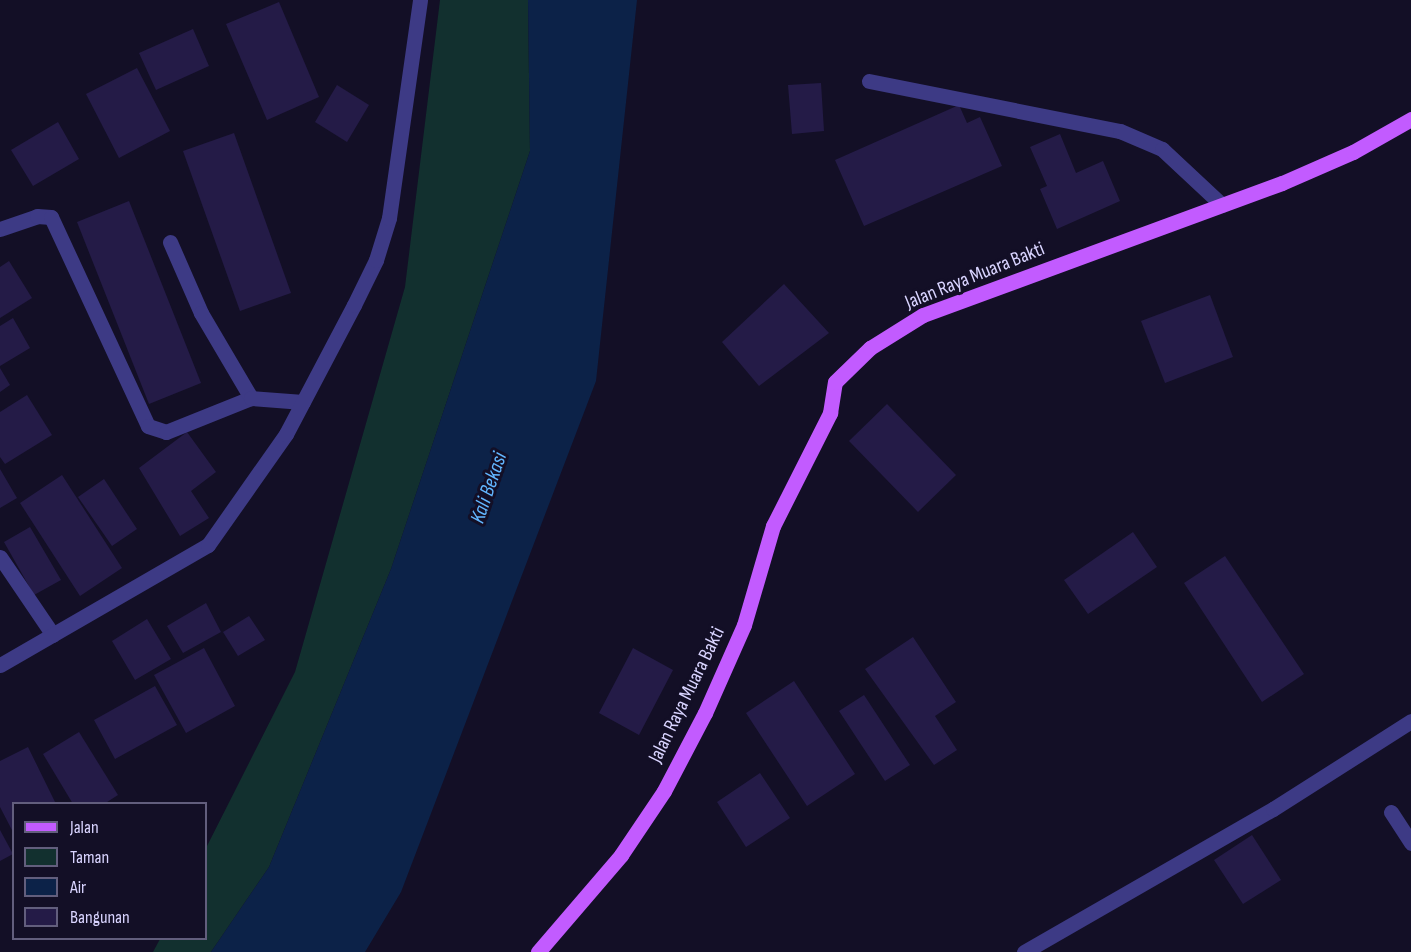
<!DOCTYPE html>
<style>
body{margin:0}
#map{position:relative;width:1411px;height:952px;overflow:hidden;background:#130f26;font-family:"Sofia Sans Condensed",sans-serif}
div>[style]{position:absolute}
.green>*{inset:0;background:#12302f}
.water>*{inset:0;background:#0c2248}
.building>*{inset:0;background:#241b47}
.minor>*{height:15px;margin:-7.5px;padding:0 7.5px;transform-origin:7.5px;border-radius:7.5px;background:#3d3a85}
.primary>*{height:15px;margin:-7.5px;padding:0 7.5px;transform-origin:7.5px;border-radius:7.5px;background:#c25bff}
span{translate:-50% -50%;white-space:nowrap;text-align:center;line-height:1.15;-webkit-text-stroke:6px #130f26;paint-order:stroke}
.street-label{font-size:20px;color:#d9d4ff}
.water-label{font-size:21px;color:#62b6ff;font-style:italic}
.legend{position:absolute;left:12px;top:802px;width:195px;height:138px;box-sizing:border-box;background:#130f26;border:2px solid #625e7d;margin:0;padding:8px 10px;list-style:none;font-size:18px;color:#d9d4ff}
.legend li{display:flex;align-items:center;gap:12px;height:30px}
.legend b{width:30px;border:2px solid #625e7d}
</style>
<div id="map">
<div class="green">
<div style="clip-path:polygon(440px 0,528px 0,530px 151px,391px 569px,269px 867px,211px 952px,153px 952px,160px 939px,206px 938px,206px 848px,295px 672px,405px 287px)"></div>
</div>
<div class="water">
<div style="clip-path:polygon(528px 0,637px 0,596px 381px,401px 892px,365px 952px,211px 952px,269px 867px,391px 569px,530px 151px)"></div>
</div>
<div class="building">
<div style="clip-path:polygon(279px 2px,319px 97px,267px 120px,226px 24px)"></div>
<div style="clip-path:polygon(193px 29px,209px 66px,156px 90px,139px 53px)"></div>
<div style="clip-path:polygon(137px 68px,170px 131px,119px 158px,86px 94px)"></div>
<div style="clip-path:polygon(821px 83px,824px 131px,792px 134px,788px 85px)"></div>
<div style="clip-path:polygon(337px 85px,369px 105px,347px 142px,315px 122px)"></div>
<div style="clip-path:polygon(959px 105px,967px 123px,980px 117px,1002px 166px,864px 226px,835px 160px)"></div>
<div style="clip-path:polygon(58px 122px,79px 159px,33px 186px,11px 150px)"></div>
<div style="clip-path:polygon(234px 133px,291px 293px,240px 311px,183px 151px)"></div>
<div style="clip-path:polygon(1060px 134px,1076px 173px,1103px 161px,1120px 201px,1057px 229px,1040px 189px,1047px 186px,1030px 147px)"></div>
<div style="clip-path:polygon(129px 201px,201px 383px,149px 404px,77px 222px)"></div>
<div style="clip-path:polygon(9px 261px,32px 298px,0 318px,0 267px)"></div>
<div style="clip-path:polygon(784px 284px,829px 333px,759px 386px,722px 342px)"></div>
<div style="clip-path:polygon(1210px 295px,1233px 357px,1165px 383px,1141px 321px)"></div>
<div style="clip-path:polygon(13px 318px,30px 348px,0 366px,0 326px)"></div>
<div style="clip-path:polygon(0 368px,10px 385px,0 392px)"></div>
<div style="clip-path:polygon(27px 395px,52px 435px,5px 464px,0 457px,0 412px)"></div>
<div style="clip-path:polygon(887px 404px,956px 475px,918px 512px,849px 441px)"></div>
<div style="clip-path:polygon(187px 432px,216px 472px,191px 491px,209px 518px,180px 536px,139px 468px)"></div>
<div style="clip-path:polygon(0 469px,17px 498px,0 508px)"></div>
<div style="clip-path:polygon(62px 475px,122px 568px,80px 596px,20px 503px)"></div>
<div style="clip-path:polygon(104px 479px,137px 529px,112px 546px,78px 497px)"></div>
<div style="clip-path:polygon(30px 527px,61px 580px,34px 595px,4px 542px)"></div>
<div style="clip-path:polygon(1133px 532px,1157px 567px,1088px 614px,1064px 580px)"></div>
<div style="clip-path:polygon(1225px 556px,1304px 674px,1262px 702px,1184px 583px)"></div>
<div style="clip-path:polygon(206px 603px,221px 632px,183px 653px,167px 626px)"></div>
<div style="clip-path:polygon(249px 616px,265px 640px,238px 656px,223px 632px)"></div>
<div style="clip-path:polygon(147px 619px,171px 659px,135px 680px,112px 641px)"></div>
<div style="clip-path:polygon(913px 637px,956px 702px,935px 716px,957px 750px,934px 765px,865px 669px)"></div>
<div style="clip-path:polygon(204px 648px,235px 706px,186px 733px,154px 675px)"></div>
<div style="clip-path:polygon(633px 648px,673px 670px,639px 735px,599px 713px)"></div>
<div style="clip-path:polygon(794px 681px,855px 774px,807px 806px,746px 713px)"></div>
<div style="clip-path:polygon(155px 686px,177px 725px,115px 759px,94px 720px)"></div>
<div style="clip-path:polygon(864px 695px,910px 765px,885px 781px,839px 711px)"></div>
<div style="clip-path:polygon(79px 732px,118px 795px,104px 804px,73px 804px,43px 754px)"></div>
<div style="clip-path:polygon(28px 747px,56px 804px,14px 804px,14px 834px,0 807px,0 761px)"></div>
<div style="clip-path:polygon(760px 773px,790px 818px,746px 847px,717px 802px)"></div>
<div style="clip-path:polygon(0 830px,13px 854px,0 861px)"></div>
<div style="clip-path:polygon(1252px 835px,1281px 880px,1243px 904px,1214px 860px)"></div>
</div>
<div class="minor">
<div style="left:869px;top:81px;width:256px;rotate:11.3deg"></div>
<div style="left:1120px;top:131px;width:46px;rotate:23.2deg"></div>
<div style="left:1162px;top:149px;width:82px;rotate:43deg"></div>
<div style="left:0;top:229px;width:39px;rotate:-19deg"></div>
<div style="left:37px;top:216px;width:14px;rotate:4deg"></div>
<div style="left:51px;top:217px;width:230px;rotate:65.1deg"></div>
<div style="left:148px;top:426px;width:19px;rotate:18deg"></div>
<div style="left:166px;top:432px;width:92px;rotate:-21.8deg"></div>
<div style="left:170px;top:242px;width:77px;rotate:66.4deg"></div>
<div style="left:201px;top:313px;width:99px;rotate:59.5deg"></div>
<div style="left:251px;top:398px;width:52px;rotate:4.4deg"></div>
<div style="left:0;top:557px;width:94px;rotate:55.8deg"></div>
<div style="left:0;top:665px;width:240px;rotate:-30deg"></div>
<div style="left:208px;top:545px;width:136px;rotate:-54.9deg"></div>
<div style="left:286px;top:434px;width:146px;rotate:-62.2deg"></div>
<div style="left:354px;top:305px;width:50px;rotate:-63.9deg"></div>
<div style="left:376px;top:260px;width:44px;rotate:-72.8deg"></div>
<div style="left:389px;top:218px;width:220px;rotate:-81.9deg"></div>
<div style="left:1391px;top:812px;width:37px;rotate:57deg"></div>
<div style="left:1024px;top:952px;width:287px;rotate:-29.9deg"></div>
<div style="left:1273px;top:809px;width:164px;rotate:-32.5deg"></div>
</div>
<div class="primary">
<div style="left:538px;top:952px;width:128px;rotate:-49.4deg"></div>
<div style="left:621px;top:855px;width:77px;rotate:-56.1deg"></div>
<div style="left:664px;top:791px;width:88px;rotate:-62.3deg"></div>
<div style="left:705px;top:713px;width:96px;rotate:-66.1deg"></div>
<div style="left:744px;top:625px;width:103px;rotate:-73.7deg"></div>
<div style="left:773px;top:526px;width:127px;rotate:-63.2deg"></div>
<div style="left:830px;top:413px;width:31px;rotate:-81deg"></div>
<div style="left:835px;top:382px;width:49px;rotate:-44.2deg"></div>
<div style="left:870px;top:348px;width:62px;rotate:-31.9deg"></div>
<div style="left:923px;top:315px;width:382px;rotate:-20.2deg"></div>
<div style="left:1282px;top:183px;width:77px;rotate:-23.6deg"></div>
<div style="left:1353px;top:152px;width:67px;rotate:-29.6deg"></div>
</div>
<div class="street-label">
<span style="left:975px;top:276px;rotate:-22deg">Jalan Raya Muara Bakti</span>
<span style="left:687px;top:695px;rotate:-64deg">Jalan Raya Muara Bakti</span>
</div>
<div class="water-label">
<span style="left:489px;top:488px;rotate:-71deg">Kali Bekasi</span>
</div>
<ul class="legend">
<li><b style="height:8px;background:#c25bff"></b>Jalan</li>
<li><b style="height:16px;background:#12302f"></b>Taman</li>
<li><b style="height:16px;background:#0c2248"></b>Air</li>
<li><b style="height:16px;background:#241b47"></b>Bangunan</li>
</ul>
</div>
